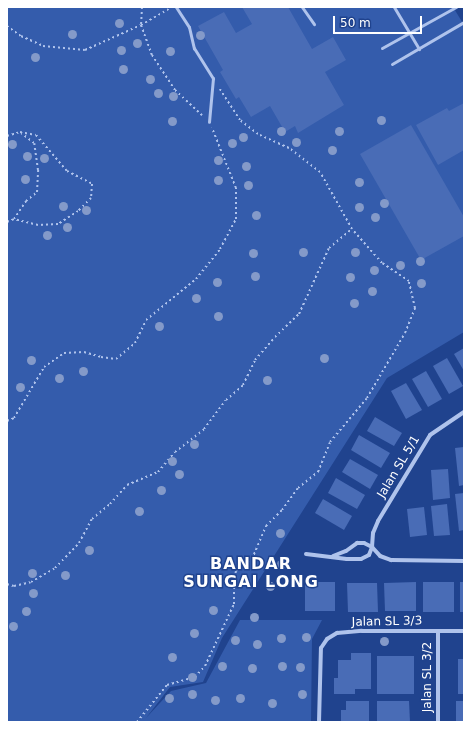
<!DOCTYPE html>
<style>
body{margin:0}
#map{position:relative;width:471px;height:729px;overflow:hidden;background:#20438e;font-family:"DejaVu Sans",sans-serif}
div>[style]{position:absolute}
.green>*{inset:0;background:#345cac}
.building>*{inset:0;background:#496cb6}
.path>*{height:2px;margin-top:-1px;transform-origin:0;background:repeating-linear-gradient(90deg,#afc3ec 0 2px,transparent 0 5px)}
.lane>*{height:3px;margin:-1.5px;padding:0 1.5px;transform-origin:1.5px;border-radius:1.5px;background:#afc3ec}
.street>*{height:4px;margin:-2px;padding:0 2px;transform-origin:2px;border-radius:2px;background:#afc3ec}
.trees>*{width:9px;height:9px;margin:-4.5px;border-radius:50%;background:#849ac9}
span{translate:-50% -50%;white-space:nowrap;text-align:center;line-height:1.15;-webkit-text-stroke:3px #20438e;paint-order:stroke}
.street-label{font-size:12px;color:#fff}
.district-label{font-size:16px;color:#fff;font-weight:700;letter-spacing:1px}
.frame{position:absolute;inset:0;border:8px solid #fff;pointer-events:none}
.scale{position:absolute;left:333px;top:16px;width:89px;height:18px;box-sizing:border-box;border:2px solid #fff;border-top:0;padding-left:5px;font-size:12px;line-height:14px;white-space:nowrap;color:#fff;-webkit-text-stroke:3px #20438e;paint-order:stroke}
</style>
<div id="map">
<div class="green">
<div style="clip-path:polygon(7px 7px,453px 7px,464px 25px,464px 332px,387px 378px,222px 638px,203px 682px,170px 687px,146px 718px,171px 691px,206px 683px,240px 620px,322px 620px,312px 639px,311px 722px,7px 722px)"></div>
</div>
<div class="building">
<div style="clip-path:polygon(242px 7px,288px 7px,312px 49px,333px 37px,346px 60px,325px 72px,344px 105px,298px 133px,295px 126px,285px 132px,270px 106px,251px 117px,239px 97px,236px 99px,220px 72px,223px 70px,198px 26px,224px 12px,236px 33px,252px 24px)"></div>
<div style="clip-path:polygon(464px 103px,464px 150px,438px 165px,416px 125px,447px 108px,449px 111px)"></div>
<div style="clip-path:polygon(411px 125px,464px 217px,464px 236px,421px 260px,360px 154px)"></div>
<div style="clip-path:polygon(464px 348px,464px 371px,454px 354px)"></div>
<div style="clip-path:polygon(447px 358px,463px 386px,449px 394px,433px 366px)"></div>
<div style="clip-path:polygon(426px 371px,442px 399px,428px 407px,412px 379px)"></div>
<div style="clip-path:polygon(406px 383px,422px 410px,406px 419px,391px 391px)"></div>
<div style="clip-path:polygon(375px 417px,402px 433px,394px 446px,367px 431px)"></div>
<div style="clip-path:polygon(359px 435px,390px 453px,381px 468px,351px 450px)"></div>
<div style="clip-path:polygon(464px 447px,464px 485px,459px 486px,455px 448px)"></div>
<div style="clip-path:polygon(350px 459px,378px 475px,370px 489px,342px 472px)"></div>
<div style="clip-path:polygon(448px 469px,450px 498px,433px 500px,431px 470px)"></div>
<div style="clip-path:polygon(336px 478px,365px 495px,357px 509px,328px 493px)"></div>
<div style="clip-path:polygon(464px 493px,464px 530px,459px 531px,455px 494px)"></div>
<div style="clip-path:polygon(323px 499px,352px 516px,344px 530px,315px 513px)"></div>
<div style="clip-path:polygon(447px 504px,450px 535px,434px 536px,431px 506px)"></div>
<div style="clip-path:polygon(424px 507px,427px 535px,410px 537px,407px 509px)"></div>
<div style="clip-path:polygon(305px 582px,335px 582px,335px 611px,305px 611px)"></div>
<div style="clip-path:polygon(416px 582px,416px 611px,385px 611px,384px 583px)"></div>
<div style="clip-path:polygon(423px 582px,454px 582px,454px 612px,423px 612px)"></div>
<div style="clip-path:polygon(460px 582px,464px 582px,464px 612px,460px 612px)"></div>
<div style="clip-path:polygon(347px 583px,377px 583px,378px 612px,348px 612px)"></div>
<div style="clip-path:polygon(351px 653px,371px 653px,371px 689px,355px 689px,355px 694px,334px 694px,334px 678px,338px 678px,338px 660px,351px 660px)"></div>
<div style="clip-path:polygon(377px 656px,414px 656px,414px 694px,377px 694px)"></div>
<div style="clip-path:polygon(458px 659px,464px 659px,464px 694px,458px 694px)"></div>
<div style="clip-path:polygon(346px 701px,369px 701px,369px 722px,341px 722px,341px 710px,346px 710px)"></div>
<div style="clip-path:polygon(377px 701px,409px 701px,410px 722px,377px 722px)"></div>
<div style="clip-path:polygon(456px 701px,464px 701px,464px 722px,456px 722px)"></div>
</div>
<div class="path">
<div style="left:142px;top:7px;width:18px;rotate:93deg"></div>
<div style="left:141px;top:25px;width:32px;rotate:70deg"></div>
<div style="left:152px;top:55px;width:42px;rotate:56.7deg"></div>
<div style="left:175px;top:90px;width:37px;rotate:43deg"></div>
<div style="left:7px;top:26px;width:17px;rotate:36deg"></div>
<div style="left:21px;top:36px;width:24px;rotate:24deg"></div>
<div style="left:43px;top:46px;width:42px;rotate:5.4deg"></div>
<div style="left:85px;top:50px;width:61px;rotate:-24.1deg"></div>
<div style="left:141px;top:25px;width:32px;rotate:-30deg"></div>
<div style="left:7px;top:136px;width:14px;rotate:-17deg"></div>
<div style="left:20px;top:132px;width:16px;rotate:11deg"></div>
<div style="left:36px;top:135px;width:48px;rotate:49.3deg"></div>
<div style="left:67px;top:171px;width:28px;rotate:27deg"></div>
<div style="left:92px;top:184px;width:14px;rotate:94deg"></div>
<div style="left:91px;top:198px;width:18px;rotate:135deg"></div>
<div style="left:78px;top:211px;width:24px;rotate:147deg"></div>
<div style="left:58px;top:224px;width:20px;rotate:177deg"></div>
<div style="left:38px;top:225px;width:25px;rotate:-166deg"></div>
<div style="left:7px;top:222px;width:8px;rotate:-23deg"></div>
<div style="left:14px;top:219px;width:22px;rotate:-56deg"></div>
<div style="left:26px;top:201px;width:14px;rotate:-39deg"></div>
<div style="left:37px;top:192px;width:22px;rotate:-87deg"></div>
<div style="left:38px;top:170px;width:27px;rotate:-98deg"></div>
<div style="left:34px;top:143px;width:16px;rotate:-142deg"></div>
<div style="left:7px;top:421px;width:8px;rotate:-23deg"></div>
<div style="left:14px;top:418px;width:59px;rotate:-59.5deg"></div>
<div style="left:44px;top:367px;width:24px;rotate:-35deg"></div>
<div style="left:64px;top:353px;width:20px;rotate:-3deg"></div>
<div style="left:84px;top:352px;width:18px;rotate:16deg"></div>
<div style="left:101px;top:357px;width:15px;rotate:8deg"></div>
<div style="left:116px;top:359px;width:25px;rotate:-40deg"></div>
<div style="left:135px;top:343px;width:25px;rotate:-64deg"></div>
<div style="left:146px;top:320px;width:65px;rotate:-39.4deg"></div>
<div style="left:196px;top:279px;width:38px;rotate:-51deg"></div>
<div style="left:220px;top:249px;width:34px;rotate:-62deg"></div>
<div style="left:236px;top:219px;width:31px;rotate:-90deg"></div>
<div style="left:236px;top:188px;width:65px;rotate:-111.8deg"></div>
<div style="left:7px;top:584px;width:7px;rotate:16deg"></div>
<div style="left:14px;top:586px;width:17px;rotate:-13deg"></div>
<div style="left:31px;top:582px;width:28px;rotate:-30deg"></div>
<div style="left:55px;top:568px;width:35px;rotate:-46deg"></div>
<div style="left:79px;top:543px;width:27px;rotate:-62deg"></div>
<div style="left:92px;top:519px;width:23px;rotate:-40deg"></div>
<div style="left:110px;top:504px;width:25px;rotate:-48deg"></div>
<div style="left:127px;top:485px;width:34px;rotate:-23deg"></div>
<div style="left:158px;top:472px;width:26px;rotate:-50deg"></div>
<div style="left:175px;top:452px;width:37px;rotate:-38deg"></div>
<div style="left:204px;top:429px;width:36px;rotate:-53deg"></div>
<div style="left:226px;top:400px;width:23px;rotate:-41deg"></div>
<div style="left:243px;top:385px;width:28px;rotate:-64deg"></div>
<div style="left:255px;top:360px;width:30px;rotate:-49deg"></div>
<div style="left:275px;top:337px;width:33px;rotate:-44deg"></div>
<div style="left:299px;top:314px;width:72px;rotate:-65.6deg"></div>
<div style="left:329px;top:248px;width:30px;rotate:-40deg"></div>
<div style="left:137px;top:722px;width:48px;rotate:-51deg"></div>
<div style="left:167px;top:685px;width:29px;rotate:-16deg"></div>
<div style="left:195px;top:677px;width:15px;rotate:-48deg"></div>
<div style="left:205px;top:666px;width:68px;rotate:-64.9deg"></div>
<div style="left:234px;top:604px;width:21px;rotate:-90deg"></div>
<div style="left:234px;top:583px;width:12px;rotate:-81deg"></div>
<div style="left:236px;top:571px;width:20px;rotate:-37deg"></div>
<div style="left:252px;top:559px;width:36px;rotate:-67deg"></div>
<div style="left:266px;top:526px;width:23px;rotate:-45deg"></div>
<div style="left:282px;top:510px;width:27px;rotate:-54deg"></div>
<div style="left:298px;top:488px;width:26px;rotate:-39deg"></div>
<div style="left:318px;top:472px;width:32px;rotate:-68deg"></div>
<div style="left:330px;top:442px;width:57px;rotate:-49.9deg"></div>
<div style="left:367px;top:398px;width:75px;rotate:-59.7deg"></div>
<div style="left:405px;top:333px;width:27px;rotate:-68deg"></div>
<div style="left:415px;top:308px;width:28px;rotate:-103deg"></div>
<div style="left:409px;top:281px;width:32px;rotate:-146deg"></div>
<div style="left:382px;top:263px;width:45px;rotate:-131.4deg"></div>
<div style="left:352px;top:229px;width:65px;rotate:-119.3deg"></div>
<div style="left:320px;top:172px;width:39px;rotate:-142deg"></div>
<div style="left:289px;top:148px;width:34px;rotate:-156deg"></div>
<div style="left:258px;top:134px;width:23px;rotate:-142deg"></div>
<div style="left:240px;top:120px;width:37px;rotate:-123deg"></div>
</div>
<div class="lane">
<div style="left:176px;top:7px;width:24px;rotate:57deg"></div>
<div style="left:189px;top:27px;width:22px;rotate:77deg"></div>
<div style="left:194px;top:48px;width:36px;rotate:58deg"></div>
<div style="left:213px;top:78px;width:44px;rotate:95.2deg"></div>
<div style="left:302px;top:7px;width:21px;rotate:55deg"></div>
<div style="left:394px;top:7px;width:49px;rotate:59.2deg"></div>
<div style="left:382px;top:48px;width:85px;rotate:-29deg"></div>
<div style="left:392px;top:64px;width:83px;rotate:-30.3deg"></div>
</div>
<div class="street">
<div style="left:306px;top:554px;width:41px;rotate:7deg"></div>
<div style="left:347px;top:559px;width:14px"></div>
<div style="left:361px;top:559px;width:9px;rotate:-27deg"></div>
<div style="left:369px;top:555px;width:9px;rotate:-69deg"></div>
<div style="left:372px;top:547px;width:14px;rotate:-86deg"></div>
<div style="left:373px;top:533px;width:13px;rotate:-67deg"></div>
<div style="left:378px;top:521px;width:100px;rotate:-58.8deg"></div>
<div style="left:430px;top:435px;width:41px;rotate:-34.1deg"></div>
<div style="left:333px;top:556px;width:14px;rotate:-21deg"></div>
<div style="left:346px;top:551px;width:14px;rotate:-36deg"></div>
<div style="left:357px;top:543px;width:7px"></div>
<div style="left:364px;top:543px;width:9px;rotate:27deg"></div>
<div style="left:372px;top:547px;width:12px;rotate:48deg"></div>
<div style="left:380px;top:556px;width:12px;rotate:20deg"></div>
<div style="left:391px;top:560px;width:73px;rotate:0.8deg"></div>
<div style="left:319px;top:722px;width:74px;rotate:-88.5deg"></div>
<div style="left:321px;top:648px;width:11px;rotate:-56deg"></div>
<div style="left:327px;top:639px;width:12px;rotate:-31deg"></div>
<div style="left:337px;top:633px;width:25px;rotate:-5deg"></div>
<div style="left:362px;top:631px;width:102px"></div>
<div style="left:438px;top:722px;width:91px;rotate:-90deg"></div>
</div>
<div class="trees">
<div style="left:119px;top:23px"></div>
<div style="left:72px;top:34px"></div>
<div style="left:200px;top:35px"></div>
<div style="left:137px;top:43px"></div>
<div style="left:121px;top:50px"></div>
<div style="left:170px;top:51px"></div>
<div style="left:35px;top:57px"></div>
<div style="left:123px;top:69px"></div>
<div style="left:150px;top:79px"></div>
<div style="left:158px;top:93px"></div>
<div style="left:173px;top:96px"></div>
<div style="left:381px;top:120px"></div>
<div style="left:172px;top:121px"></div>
<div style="left:281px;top:131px"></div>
<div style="left:339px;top:131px"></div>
<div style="left:243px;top:137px"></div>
<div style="left:296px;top:142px"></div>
<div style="left:232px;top:143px"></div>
<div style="left:12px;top:144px"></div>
<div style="left:332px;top:150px"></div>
<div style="left:27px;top:156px"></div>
<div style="left:44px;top:158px"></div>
<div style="left:218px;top:160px"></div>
<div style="left:246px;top:166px"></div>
<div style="left:25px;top:179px"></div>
<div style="left:218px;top:180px"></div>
<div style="left:359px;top:182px"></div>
<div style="left:248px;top:185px"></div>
<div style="left:384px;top:203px"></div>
<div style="left:63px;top:206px"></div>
<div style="left:359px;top:207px"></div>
<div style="left:86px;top:210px"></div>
<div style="left:256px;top:215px"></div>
<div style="left:375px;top:217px"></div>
<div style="left:67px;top:227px"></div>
<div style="left:47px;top:235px"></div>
<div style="left:303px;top:252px"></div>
<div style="left:355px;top:252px"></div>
<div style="left:253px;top:253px"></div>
<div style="left:420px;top:261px"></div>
<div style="left:400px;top:265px"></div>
<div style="left:374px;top:270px"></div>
<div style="left:255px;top:276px"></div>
<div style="left:350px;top:277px"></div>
<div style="left:217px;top:282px"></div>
<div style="left:421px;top:283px"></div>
<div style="left:372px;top:291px"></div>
<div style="left:196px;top:298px"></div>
<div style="left:354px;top:303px"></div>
<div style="left:218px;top:316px"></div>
<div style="left:159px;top:326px"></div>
<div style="left:324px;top:358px"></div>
<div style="left:31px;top:360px"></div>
<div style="left:83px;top:371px"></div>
<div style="left:59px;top:378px"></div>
<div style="left:267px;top:380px"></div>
<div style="left:20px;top:387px"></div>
<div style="left:194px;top:444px"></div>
<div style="left:172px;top:461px"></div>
<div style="left:179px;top:474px"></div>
<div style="left:161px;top:490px"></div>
<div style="left:139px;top:511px"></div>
<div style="left:280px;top:533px"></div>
<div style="left:89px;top:550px"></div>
<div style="left:281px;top:564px"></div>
<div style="left:32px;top:573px"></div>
<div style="left:65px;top:575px"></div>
<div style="left:270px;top:586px"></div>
<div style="left:33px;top:593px"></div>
<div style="left:213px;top:610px"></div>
<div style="left:26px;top:611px"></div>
<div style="left:254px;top:617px"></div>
<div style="left:13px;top:626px"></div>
<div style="left:194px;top:633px"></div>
<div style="left:306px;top:637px"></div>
<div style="left:281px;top:638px"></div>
<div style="left:235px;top:640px"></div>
<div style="left:384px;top:641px"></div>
<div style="left:257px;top:644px"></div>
<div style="left:172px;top:657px"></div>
<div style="left:222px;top:666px"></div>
<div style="left:282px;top:666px"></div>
<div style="left:300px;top:667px"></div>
<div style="left:252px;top:668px"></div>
<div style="left:192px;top:677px"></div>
<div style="left:192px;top:694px"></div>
<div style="left:302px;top:694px"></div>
<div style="left:169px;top:698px"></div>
<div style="left:240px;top:698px"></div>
<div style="left:215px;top:700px"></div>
<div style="left:272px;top:703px"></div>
</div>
<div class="street-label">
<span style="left:399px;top:467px;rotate:-59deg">Jalan SL 5/1</span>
<span style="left:387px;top:622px;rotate:-1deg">Jalan SL 3/3</span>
<span style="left:428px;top:677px;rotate:-90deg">Jalan SL 3/2</span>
</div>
<div class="district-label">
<span style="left:251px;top:573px">BANDAR<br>SUNGAI LONG</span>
</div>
<div class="frame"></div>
<div class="scale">50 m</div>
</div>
